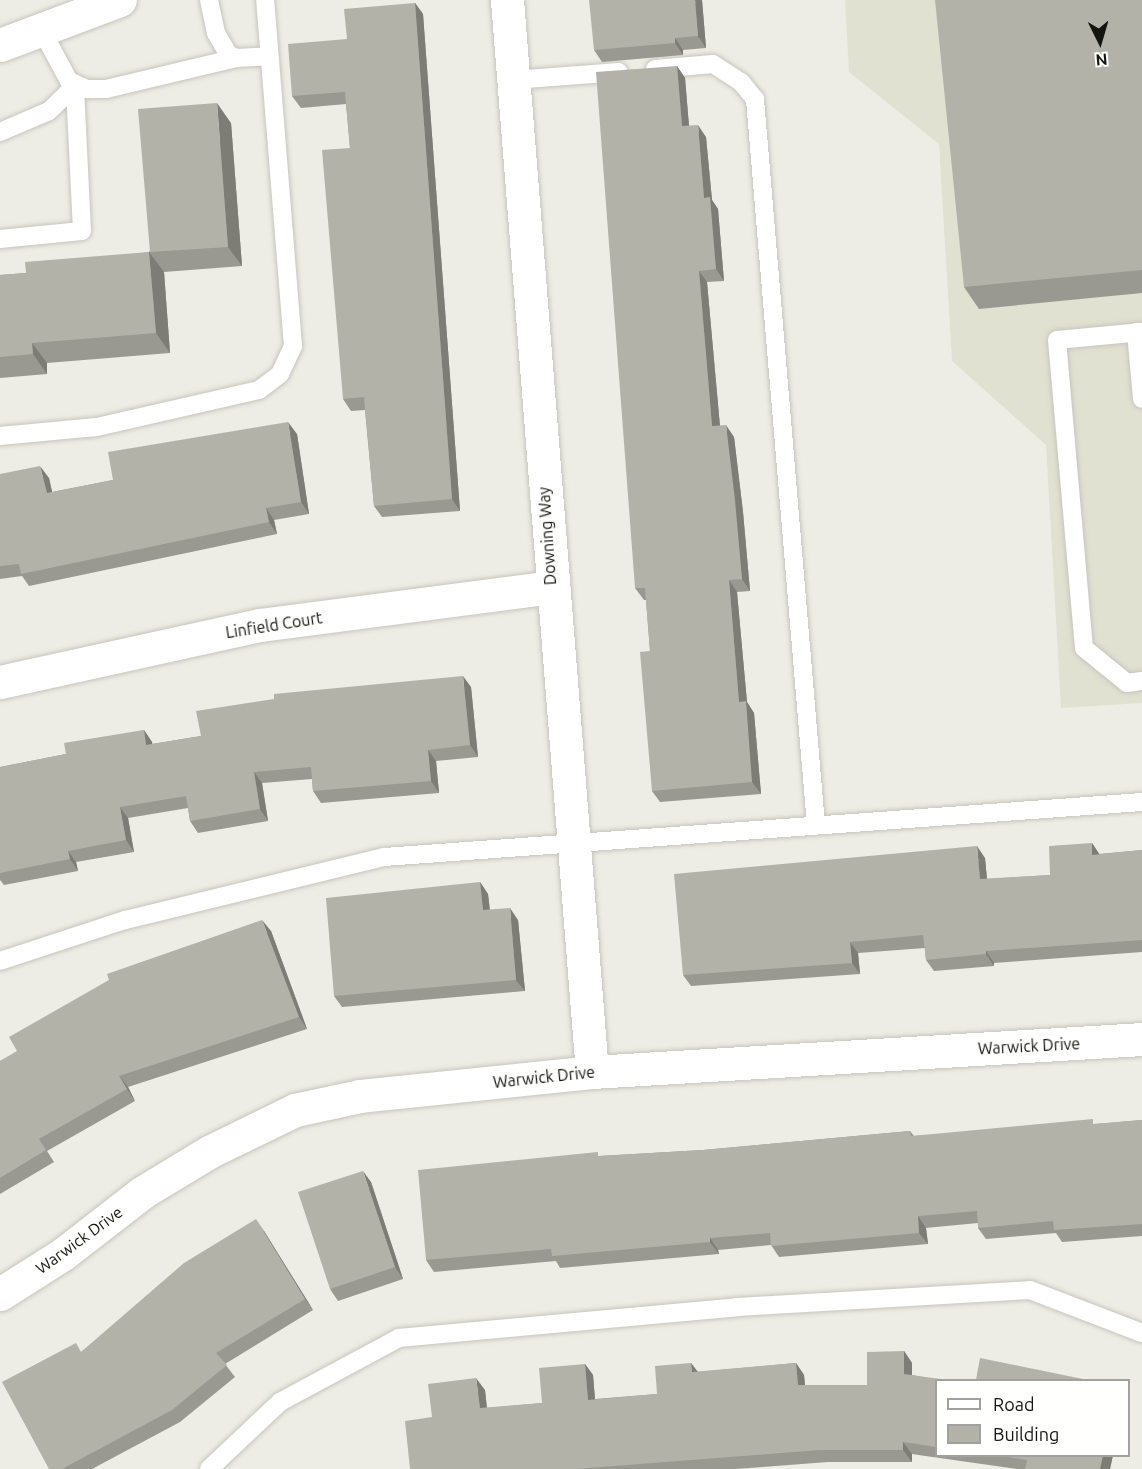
<!DOCTYPE html>
<style>
body{margin:0}
#map{position:relative;width:1142px;height:1469px;overflow:hidden;background:#edede5;font-family:Ubuntu,sans-serif}
div>[style]{position:absolute}
.built>*{inset:0;background:#e1e1d1}
.roads{filter:drop-shadow(0 0 2px #c6c5bd) drop-shadow(0 0 2px #c6c5bd)}
.service>*{height:18px;margin:-9px;padding:0 9px;transform-origin:9px;border-radius:9px;background:#fff}
.minor>*{height:33px;margin:-16.5px;padding:0 16.5px;transform-origin:16.5px;border-radius:16.5px;background:#fff}
.secondary>*{height:33px;margin:-16.5px;padding:0 16.5px;transform-origin:16.5px;border-radius:16.5px;background:#fff}
.wall>*{inset:0;background:#999991}
.shaded-wall>*{inset:0;background:#7d7d76}
.building>*{inset:0;background:#b2b2a9}
span{translate:-50% -50%;white-space:nowrap;text-align:center;line-height:1.15;-webkit-text-stroke:5px #fffffe;paint-order:stroke}
.street-label{font-size:16px;color:#141411}
.legend{position:absolute;left:935px;top:1379px;width:195px;height:78px;box-sizing:border-box;background:#fffffe;border:2px solid #a1a19f;margin:0;padding:8px 10px;list-style:none;font-size:18px;color:#141411}
.legend li{display:flex;align-items:center;gap:12px;height:30px}
.legend b{width:30px;border:2px solid #a1a19f}
.north{position:absolute;left:1070px;top:12px;width:60px;height:60px;-webkit-text-stroke:4px #fffffe;paint-order:stroke;rotate:175deg;font-size:16px;font-weight:700;line-height:24px;text-align:center;color:#141411}
.north::after{content:'';display:block;margin:auto;width:21px;height:27px;background:#141411;clip-path:polygon(50% 0,100% 100%,50% 72%,0 100%)}
</style>
<div id="map">
<div class="built">
<div style="clip-path:polygon(845px 0,1142px 0,1142px 703px,1061px 708px,1046px 445px,952px 361px,939px 144px,849px 72px)"></div>
</div>
<div class="roads">
<div class="service">
<div style="left:209px;top:0;width:34px;rotate:78deg"></div>
<div style="left:216px;top:33px;width:24px;rotate:60deg"></div>
<div style="left:228px;top:54px;width:9px;rotate:27deg"></div>
<div style="left:236px;top:58px;width:33px;rotate:-3deg"></div>
<div style="left:41px;top:29px;width:59px;rotate:61.7deg"></div>
<div style="left:69px;top:81px;width:20px;rotate:24deg"></div>
<div style="left:87px;top:89px;width:19px"></div>
<div style="left:106px;top:89px;width:134px;rotate:-13.4deg"></div>
<div style="left:655px;top:69px;width:58px;rotate:-4.9deg"></div>
<div style="left:713px;top:64px;width:33px;rotate:33deg"></div>
<div style="left:741px;top:82px;width:22px;rotate:51deg"></div>
<div style="left:755px;top:99px;width:729px;rotate:85.2deg"></div>
<div style="left:513px;top:80px;width:106px;rotate:-4.3deg"></div>
<div style="left:0;top:132px;width:53px;rotate:-23.2deg"></div>
<div style="left:49px;top:111px;width:36px;rotate:-44deg"></div>
<div style="left:0;top:239px;width:82px;rotate:-5.6deg"></div>
<div style="left:82px;top:231px;width:145px;rotate:-92.8deg"></div>
<div style="left:1136px;top:332px;width:67px;rotate:84.9deg"></div>
<div style="left:1142px;top:332px;width:85px;rotate:174.6deg"></div>
<div style="left:1057px;top:340px;width:309px;rotate:85deg"></div>
<div style="left:1084px;top:648px;width:55px;rotate:39.1deg"></div>
<div style="left:1127px;top:683px;width:15px;rotate:-8deg"></div>
<div style="left:0;top:436px;width:97px;rotate:-5.3deg"></div>
<div style="left:97px;top:427px;width:166px;rotate:-12.9deg"></div>
<div style="left:259px;top:390px;width:26px;rotate:-37deg"></div>
<div style="left:280px;top:374px;width:31px;rotate:-65deg"></div>
<div style="left:293px;top:346px;width:347px;rotate:-94.6deg"></div>
<div style="left:0;top:961px;width:132px;rotate:-18.2deg"></div>
<div style="left:125px;top:920px;width:267px;rotate:-13.7deg"></div>
<div style="left:384px;top:857px;width:760px;rotate:-4.15deg"></div>
<div style="left:209px;top:1469px;width:98px;rotate:-43.3deg"></div>
<div style="left:280px;top:1402px;width:135px;rotate:-28.3deg"></div>
<div style="left:399px;top:1338px;width:339px;rotate:-5.2deg"></div>
<div style="left:737px;top:1307px;width:293px;rotate:-3.3deg"></div>
<div style="left:1030px;top:1290px;width:120px;rotate:21deg"></div>
</div>
<div class="minor">
<div style="left:507px;top:0;width:1075px;rotate:85.47deg"></div>
<div style="left:0;top:682px;width:266px;rotate:-12.4deg"></div>
<div style="left:260px;top:625px;width:293px;rotate:-7.4deg"></div>
<div style="left:0;top:1294px;width:75px;rotate:-32.4deg"></div>
<div style="left:63px;top:1254px;width:101px;rotate:-37.8deg"></div>
<div style="left:143px;top:1192px;width:77px;rotate:-31.2deg"></div>
<div style="left:209px;top:1152px;width:96px;rotate:-26deg"></div>
<div style="left:295px;top:1110px;width:66px;rotate:-12.2deg"></div>
<div style="left:360px;top:1096px;width:233px;rotate:-5.9deg"></div>
<div style="left:592px;top:1072px;width:551px;rotate:-3.43deg"></div>
</div>
<div class="secondary">
<div style="left:0;top:45px;width:128px;rotate:-20.6deg"></div>
</div>
</div>
<div class="wall">
<div style="clip-path:polygon(702px 0,706px 48px,683px 50px,683px 55px,602px 62px,594px 50px)"></div>
<div style="clip-path:polygon(1142px 0,1142px 293px,979px 309px,964px 287px)"></div>
<div style="clip-path:polygon(415px 3px,423px 14px,460px 511px,382px 517px,374px 506px,365px 410px,351px 411px,343px 399px,350px 148px,346px 104px,301px 108px,292px 96px,347px 39px)"></div>
<div style="clip-path:polygon(677px 66px,685px 78px,689px 126px,706px 137px,712px 200px,718px 209px,724px 281px,707px 282px,720px 426px,734px 437px,743px 512px,750px 591px,737px 592px,747px 702px,754px 713px,761px 794px,660px 802px,652px 791px,650px 651px,646px 600px,644px 600px,635px 588px)"></div>
<div style="clip-path:polygon(231px 123px,242px 266px,164px 272px,170px 353px,47px 363px,47px 374px,0 378px,0 275px,26px 273px,149px 252px)"></div>
<div style="clip-path:polygon(297px 434px,309px 514px,274px 520px,277px 534px,29px 586px,22px 576px,0 579px,0 474px,49px 478px,52px 492px,113px 480px)"></div>
<div style="clip-path:polygon(471px 687px,478px 757px,436px 761px,439px 793px,321px 803px,313px 791px,312px 779px,262px 783px,268px 821px,198px 833px,190px 821px,188px 808px,128px 818px,134px 852px,76px 862px,78px 871px,4px 885px,0 880px,0 767px,66px 754px,144px 730px,152px 742px,152px 744px,201px 736px)"></div>
<div style="clip-path:polygon(1092px 843px,1099px 854px,1142px 850px,1142px 952px,994px 963px,994px 966px,934px 971px,926px 960px,925px 948px,858px 953px,860px 974px,691px 986px,683px 975px,985px 858px,987px 879px,1050px 875px)"></div>
<div style="clip-path:polygon(480px 882px,488px 894px,490px 910px,518px 920px,525px 991px,342px 1007px,334px 996px)"></div>
<div style="clip-path:polygon(271px 931px,307px 1029px,128px 1087px,135px 1101px,47px 1151px,54px 1162px,0 1194px,0 1061px)"></div>
<div style="clip-path:polygon(1142px 1120px,1142px 1236px,1062px 1242px,1056px 1233px,986px 1239px,978px 1228px,978px 1223px,926px 1228px,928px 1244px,779px 1257px,771px 1245px,718px 1250px,719px 1254px,560px 1268px,556px 1261px,434px 1272px,426px 1260px,600px 1156px,703px 1150px,910px 1131px,914px 1136px,1096px 1124px)"></div>
<div style="clip-path:polygon(371px 1182px,403px 1279px,338px 1301px,330px 1289px)"></div>
<div style="clip-path:polygon(264px 1231px,313px 1310px,225px 1364px,235px 1377px,180px 1422px,92px 1469px,49px 1469px,82px 1351px)"></div>
<div style="clip-path:polygon(904px 1351px,912px 1363px,912px 1375px,936px 1380px,936px 1455px,1113px 1455px,1110px 1469px,1017px 1469px,912px 1454px,912px 1462px,828px 1462px,736px 1469px,410px 1469px,432px 1417px,485px 1390px,487px 1408px,542px 1403px,585px 1364px,593px 1375px,595px 1399px,657px 1394px,691px 1363px,698px 1372px,796px 1363px,804px 1375px,805px 1385px,867px 1385px)"></div>
</div>
<div class="shaded-wall">
<div style="clip-path:polygon(695px 0,702px 0,706px 48px,698px 36px)"></div>
<div style="clip-path:polygon(415px 3px,423px 14px,460px 511px,452px 499px)"></div>
<div style="clip-path:polygon(675px 38px,683px 50px,683px 55px,675px 43px)"></div>
<div style="clip-path:polygon(677px 66px,685px 78px,690px 138px,682px 126px)"></div>
<div style="clip-path:polygon(217px 103px,231px 123px,242px 266px,228px 247px)"></div>
<div style="clip-path:polygon(698px 125px,706px 137px,712px 200px,718px 209px,724px 281px,716px 269px,704px 198px)"></div>
<div style="clip-path:polygon(149px 252px,164px 272px,170px 353px,156px 333px)"></div>
<div style="clip-path:polygon(699px 271px,707px 282px,721px 438px,712px 426px)"></div>
<div style="clip-path:polygon(32px 343px,47px 363px,47px 374px,33px 354px)"></div>
<div style="clip-path:polygon(288px 422px,297px 434px,309px 514px,301px 502px)"></div>
<div style="clip-path:polygon(726px 425px,734px 437px,743px 512px,750px 591px,742px 579px)"></div>
<div style="clip-path:polygon(40px 466px,49px 478px,55px 505px,47px 493px)"></div>
<div style="clip-path:polygon(266px 508px,274px 520px,277px 534px,269px 522px)"></div>
<div style="clip-path:polygon(729px 580px,737px 592px,747px 702px,754px 713px,761px 794px,752px 782px,739px 702px)"></div>
<div style="clip-path:polygon(463px 676px,471px 687px,478px 757px,470px 745px)"></div>
<div style="clip-path:polygon(144px 730px,152px 742px,155px 756px,146px 745px)"></div>
<div style="clip-path:polygon(428px 750px,436px 761px,439px 793px,431px 781px)"></div>
<div style="clip-path:polygon(254px 772px,262px 783px,268px 821px,260px 809px)"></div>
<div style="clip-path:polygon(120px 807px,128px 818px,134px 852px,126px 840px)"></div>
<div style="clip-path:polygon(1092px 843px,1100px 855px,1092px 855px)"></div>
<div style="clip-path:polygon(977px 846px,985px 858px,988px 891px,980px 879px)"></div>
<div style="clip-path:polygon(68px 851px,76px 862px,78px 871px,70px 859px)"></div>
<div style="clip-path:polygon(480px 882px,488px 894px,491px 922px,483px 910px)"></div>
<div style="clip-path:polygon(510px 908px,518px 920px,525px 991px,516px 980px)"></div>
<div style="clip-path:polygon(262px 920px,271px 931px,307px 1029px,299px 1017px)"></div>
<div style="clip-path:polygon(850px 942px,858px 953px,860px 974px,852px 963px)"></div>
<div style="clip-path:polygon(986px 951px,994px 963px,994px 966px,986px 954px)"></div>
<div style="clip-path:polygon(119px 1076px,128px 1087px,135px 1101px,127px 1089px)"></div>
<div style="clip-path:polygon(363px 1171px,371px 1182px,403px 1279px,395px 1267px)"></div>
<div style="clip-path:polygon(918px 1216px,926px 1228px,928px 1244px,919px 1233px)"></div>
<div style="clip-path:polygon(256px 1219px,264px 1231px,313px 1310px,305px 1299px)"></div>
<div style="clip-path:polygon(710px 1238px,718px 1250px,719px 1254px,710px 1242px)"></div>
<div style="clip-path:polygon(904px 1351px,912px 1363px,912px 1386px,904px 1374px)"></div>
<div style="clip-path:polygon(691px 1363px,700px 1375px,692px 1372px)"></div>
<div style="clip-path:polygon(796px 1363px,804px 1375px,806px 1396px,798px 1385px)"></div>
<div style="clip-path:polygon(585px 1364px,593px 1375px,596px 1412px,588px 1400px)"></div>
<div style="clip-path:polygon(476px 1378px,485px 1390px,488px 1420px,480px 1408px)"></div>
<div style="clip-path:polygon(903px 1442px,912px 1454px,912px 1462px,903px 1450px)"></div>
<div style="clip-path:polygon(1103px 1455px,1113px 1455px,1110px 1469px,1100px 1469px)"></div>
</div>
<div class="building">
<div style="clip-path:polygon(589px 0,695px 0,698px 36px,675px 38px,675px 43px,594px 50px)"></div>
<div style="clip-path:polygon(935px 0,1142px 0,1142px 270px,964px 287px)"></div>
<div style="clip-path:polygon(415px 3px,452px 499px,374px 506px,364px 397px,343px 399px,322px 150px,350px 148px,345px 92px,292px 96px,288px 44px,347px 39px,344px 9px)"></div>
<div style="clip-path:polygon(677px 66px,682px 126px,698px 125px,704px 198px,710px 197px,716px 269px,699px 271px,712px 426px,726px 425px,735px 500px,742px 579px,729px 580px,739px 702px,746px 701px,752px 782px,652px 791px,640px 652px,650px 651px,645px 588px,635px 588px,596px 72px)"></div>
<div style="clip-path:polygon(217px 103px,228px 247px,150px 252px,138px 109px)"></div>
<div style="clip-path:polygon(149px 252px,156px 333px,32px 343px,33px 354px,0 357px,0 275px,26px 273px,25px 262px)"></div>
<div style="clip-path:polygon(288px 422px,301px 502px,266px 508px,269px 522px,21px 574px,19px 564px,0 566px,0 474px,40px 466px,47px 493px,113px 480px,108px 452px)"></div>
<div style="clip-path:polygon(463px 676px,470px 745px,428px 750px,431px 781px,313px 791px,311px 767px,254px 772px,260px 809px,190px 821px,186px 796px,120px 807px,126px 840px,68px 851px,70px 859px,0 873px,0 767px,66px 754px,64px 743px,144px 730px,146px 745px,201px 736px,196px 711px,274px 699px,274px 694px)"></div>
<div style="clip-path:polygon(1092px 843px,1092px 855px,1142px 850px,1142px 940px,986px 951px,986px 954px,926px 960px,923px 935px,850px 942px,852px 963px,683px 975px,674px 874px,977px 846px,980px 879px,1050px 875px,1049px 846px)"></div>
<div style="clip-path:polygon(480px 882px,483px 910px,510px 908px,516px 980px,334px 996px,326px 898px)"></div>
<div style="clip-path:polygon(262px 920px,299px 1017px,119px 1076px,127px 1089px,39px 1139px,46px 1150px,0 1178px,0 1061px,17px 1051px,9px 1037px,109px 980px,107px 974px)"></div>
<div style="clip-path:polygon(1093px 1119px,1093px 1124px,1142px 1120px,1142px 1224px,1054px 1230px,1053px 1221px,978px 1228px,977px 1211px,918px 1216px,919px 1233px,771px 1246px,770px 1233px,710px 1238px,710px 1242px,552px 1256px,551px 1249px,426px 1260px,418px 1170px,598px 1152px,598px 1156px,703px 1150px,910px 1131px,911px 1136px)"></div>
<div style="clip-path:polygon(363px 1171px,395px 1267px,330px 1289px,298px 1192px)"></div>
<div style="clip-path:polygon(256px 1219px,305px 1299px,216px 1353px,227px 1365px,172px 1410px,62px 1469px,49px 1469px,2px 1382px,76px 1343px,81px 1352px,184px 1263px)"></div>
<div style="clip-path:polygon(904px 1351px,904px 1374px,947px 1380px,936px 1380px,936px 1447px,903px 1442px,903px 1450px,820px 1450px,576px 1469px,410px 1469px,405px 1421px,432px 1417px,428px 1384px,476px 1378px,480px 1408px,542px 1403px,539px 1368px,585px 1364px,588px 1400px,657px 1394px,655px 1366px,691px 1363px,692px 1372px,796px 1363px,798px 1385px,867px 1385px,867px 1352px)"></div>
<div style="clip-path:polygon(980px 1358px,1088px 1380px,976px 1380px)"></div>
<div style="clip-path:polygon(996px 1455px,1103px 1455px,1100px 1469px,1025px 1469px,1027px 1460px)"></div>
</div>
<div class="street-label">
<span style="left:547px;top:536px;rotate:-94deg">Downing Way</span>
<span style="left:274px;top:625px;rotate:-9deg">Linfield Court</span>
<span style="left:1029px;top:1046px;rotate:-3deg">Warwick Drive</span>
<span style="left:544px;top:1077px;rotate:-6deg">Warwick Drive</span>
<span style="left:79px;top:1240px;rotate:-36deg">Warwick Drive</span>
</div>
<ul class="legend">
<li><b style="height:8px;background:#fff"></b>Road</li>
<li><b style="height:16px;background:#b2b2a9"></b>Building</li>
</ul>
<div class="north">N</div>
</div>
